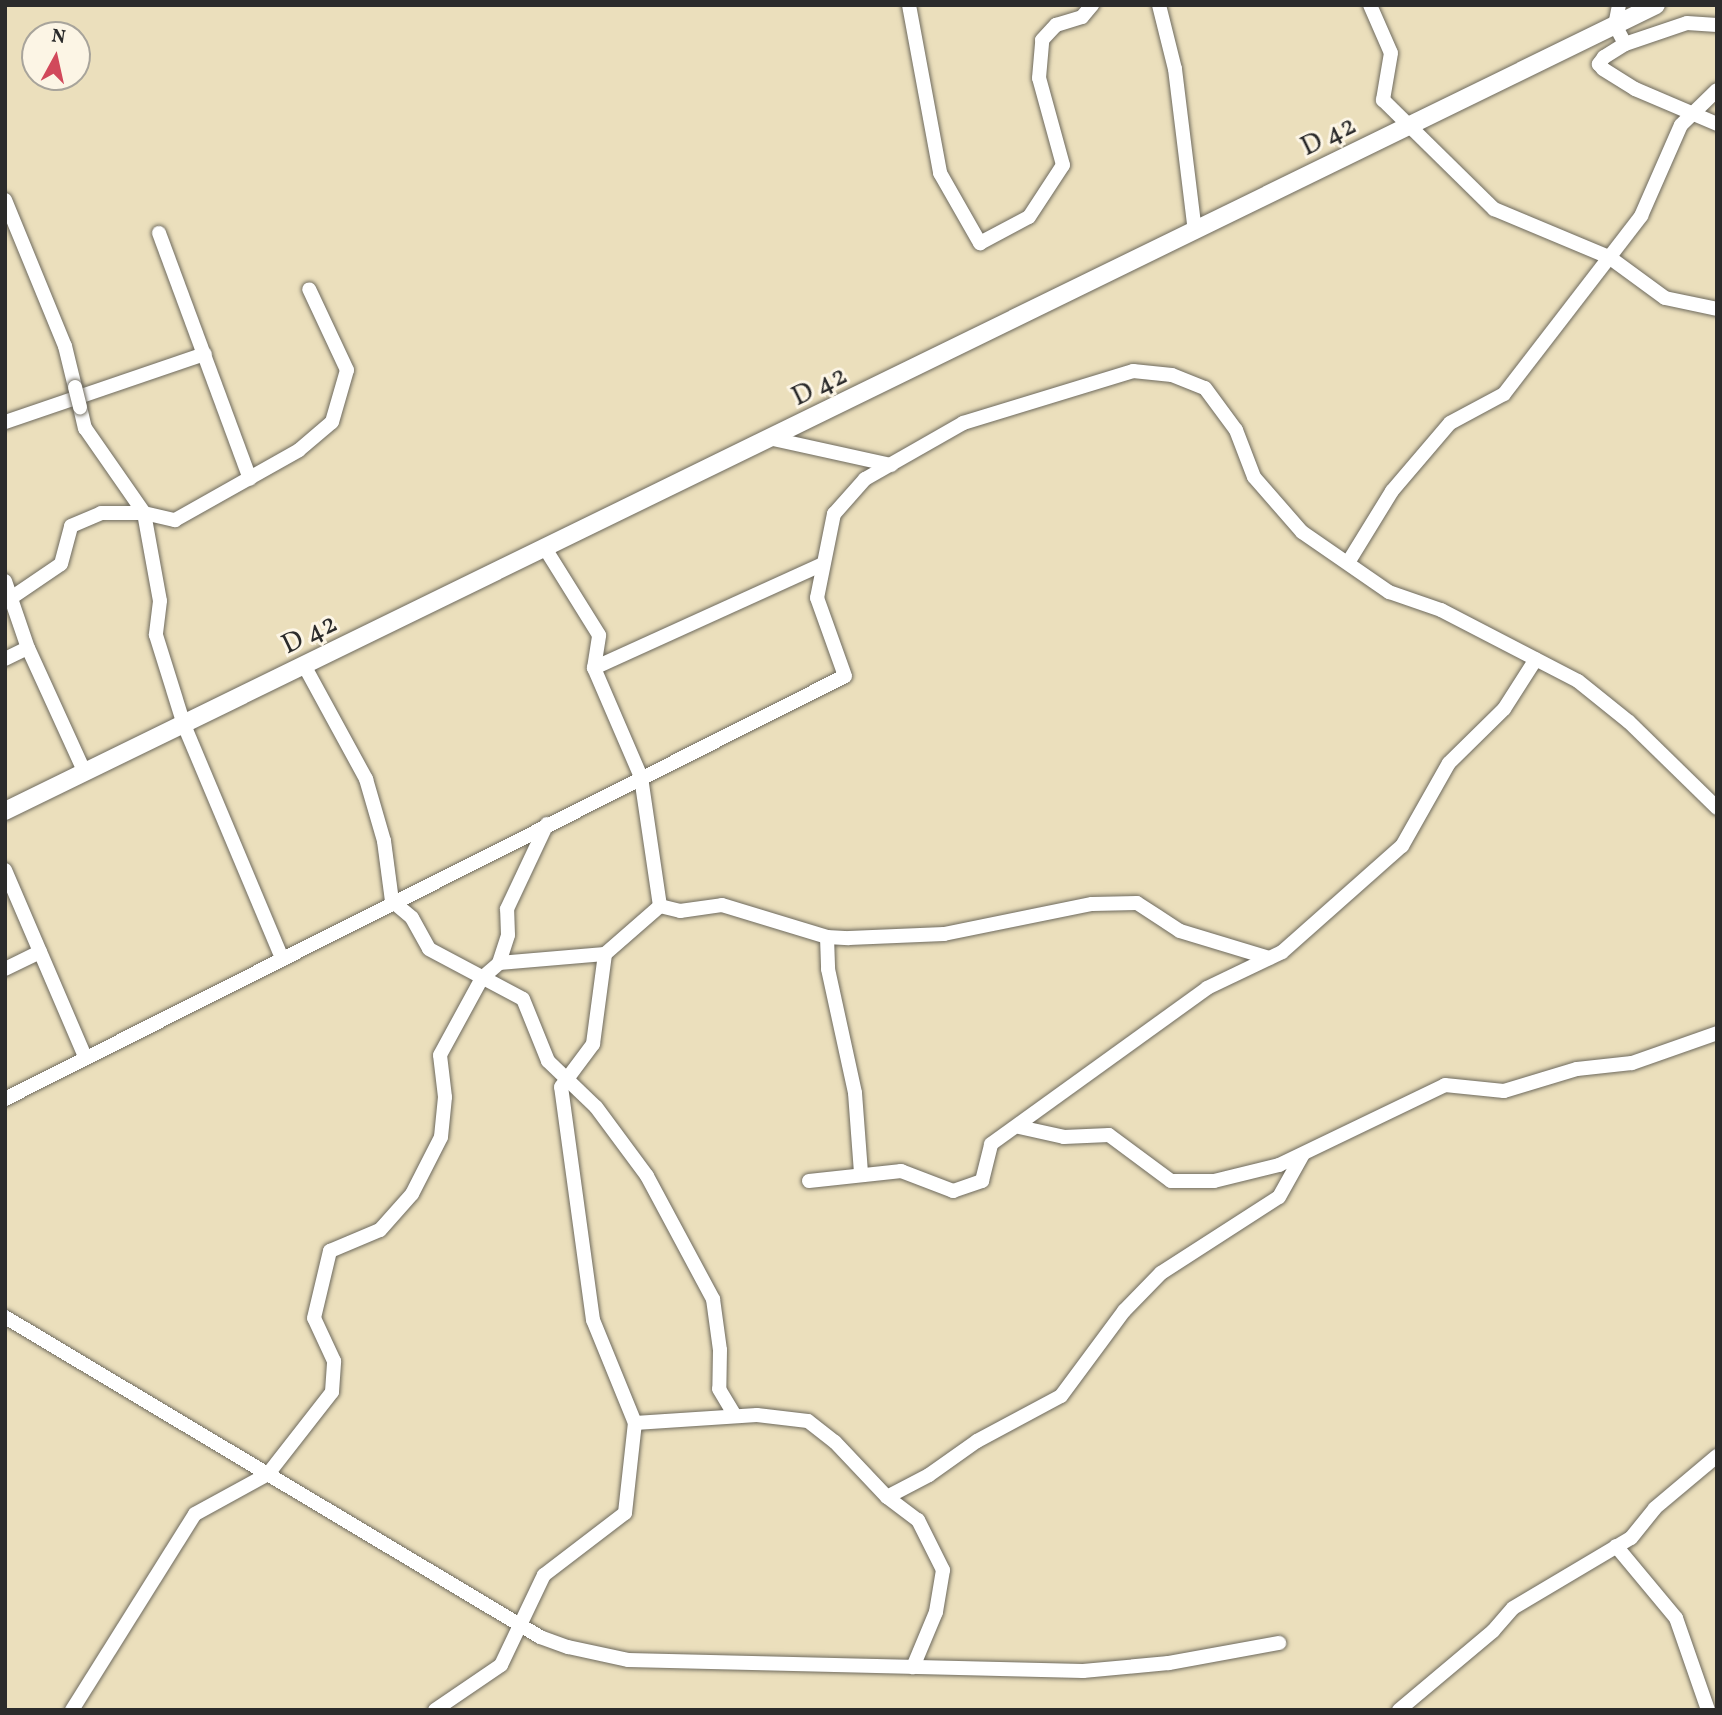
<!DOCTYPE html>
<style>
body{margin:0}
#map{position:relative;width:1722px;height:1715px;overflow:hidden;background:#ebdfbc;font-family:Vollkorn,serif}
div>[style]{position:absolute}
.roads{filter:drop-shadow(0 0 2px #6e6a5e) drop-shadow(0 0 2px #6e6a5e)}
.minor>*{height:14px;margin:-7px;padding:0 7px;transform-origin:7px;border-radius:7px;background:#fff}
.tertiary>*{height:18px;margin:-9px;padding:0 9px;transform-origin:9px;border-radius:9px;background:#fff}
.bridges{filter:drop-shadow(0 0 2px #6e6a5e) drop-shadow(0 0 2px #6e6a5e)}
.minor-bridge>*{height:14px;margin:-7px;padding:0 7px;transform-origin:7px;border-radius:7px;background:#fff}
span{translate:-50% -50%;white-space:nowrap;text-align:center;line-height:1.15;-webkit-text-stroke:6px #fcf5e5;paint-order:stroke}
.street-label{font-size:28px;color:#2b2b2b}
.frame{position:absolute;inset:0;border:7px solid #2b2b2b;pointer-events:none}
.north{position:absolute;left:21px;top:21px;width:70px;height:70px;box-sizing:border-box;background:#fcf5e5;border:2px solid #a8a49b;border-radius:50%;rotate:8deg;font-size:19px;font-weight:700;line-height:28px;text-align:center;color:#2b2b2b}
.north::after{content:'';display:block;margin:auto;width:24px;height:32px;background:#d1495b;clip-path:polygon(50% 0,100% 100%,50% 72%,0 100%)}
</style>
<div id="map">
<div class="roads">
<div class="minor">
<div style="left:909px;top:5px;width:171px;rotate:79.5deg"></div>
<div style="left:940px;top:173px;width:81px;rotate:60.3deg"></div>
<div style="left:980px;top:243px;width:55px;rotate:-28deg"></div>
<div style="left:1029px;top:217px;width:62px;rotate:-56.8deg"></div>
<div style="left:1063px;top:165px;width:90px;rotate:-105.4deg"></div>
<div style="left:1039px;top:78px;width:38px;rotate:-85deg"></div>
<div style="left:1042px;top:40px;width:21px;rotate:-47deg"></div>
<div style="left:1056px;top:25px;width:27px;rotate:-17deg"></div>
<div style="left:1082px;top:17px;width:16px;rotate:-50deg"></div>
<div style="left:1159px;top:5px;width:66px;rotate:76deg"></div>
<div style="left:1175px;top:69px;width:164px;rotate:83deg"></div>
<div style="left:1370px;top:5px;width:52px;rotate:66.4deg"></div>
<div style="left:1391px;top:53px;width:48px;rotate:99.7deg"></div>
<div style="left:1383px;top:100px;width:156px;rotate:44.5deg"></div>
<div style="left:1494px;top:209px;width:125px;rotate:22.7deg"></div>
<div style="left:1609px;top:257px;width:69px;rotate:36.2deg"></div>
<div style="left:1665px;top:298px;width:53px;rotate:11.9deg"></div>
<div style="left:1619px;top:5px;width:20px;rotate:101deg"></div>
<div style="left:1615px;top:25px;width:21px;rotate:62deg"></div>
<div style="left:1625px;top:44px;width:65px;rotate:-18.7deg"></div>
<div style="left:1687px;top:23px;width:30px;rotate:4deg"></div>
<div style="left:1625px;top:44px;width:25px;rotate:148deg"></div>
<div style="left:1604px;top:57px;width:9px;rotate:126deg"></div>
<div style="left:1599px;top:64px;width:6px;rotate:51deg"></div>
<div style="left:1603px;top:69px;width:38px;rotate:32deg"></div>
<div style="left:1635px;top:89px;width:89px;rotate:23.1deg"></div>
<div style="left:5px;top:200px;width:158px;rotate:67.7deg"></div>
<div style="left:65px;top:346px;width:42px;rotate:76.3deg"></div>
<div style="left:159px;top:233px;width:262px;rotate:69.7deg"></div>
<div style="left:80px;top:407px;width:22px;rotate:77deg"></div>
<div style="left:85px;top:428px;width:103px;rotate:55.2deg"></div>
<div style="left:144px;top:513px;width:89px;rotate:79.7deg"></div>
<div style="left:160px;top:601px;width:34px;rotate:97deg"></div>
<div style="left:156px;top:635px;width:94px;rotate:72.7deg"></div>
<div style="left:184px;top:725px;width:251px;rotate:67.2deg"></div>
<div style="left:5px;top:422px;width:211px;rotate:-18.8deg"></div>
<div style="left:773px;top:439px;width:121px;rotate:12.4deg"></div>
<div style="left:1349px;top:561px;width:82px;rotate:-58.4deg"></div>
<div style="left:1392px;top:491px;width:89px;rotate:-49.5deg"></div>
<div style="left:1450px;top:423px;width:61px;rotate:-28.2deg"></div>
<div style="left:1504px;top:394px;width:225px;rotate:-52.4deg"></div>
<div style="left:1641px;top:216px;width:99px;rotate:-66.3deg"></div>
<div style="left:1681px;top:125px;width:50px;rotate:-44.2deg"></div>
<div style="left:5px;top:581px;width:71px;rotate:71.1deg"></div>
<div style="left:28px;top:648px;width:137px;rotate:65.5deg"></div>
<div style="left:11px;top:598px;width:60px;rotate:-34.2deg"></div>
<div style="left:61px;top:564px;width:39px;rotate:-75deg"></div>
<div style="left:71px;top:526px;width:33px;rotate:-23deg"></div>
<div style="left:101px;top:513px;width:43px"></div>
<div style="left:144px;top:513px;width:32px;rotate:13deg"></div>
<div style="left:175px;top:520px;width:142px;rotate:-29.4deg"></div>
<div style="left:299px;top:450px;width:43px;rotate:-40.3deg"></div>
<div style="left:332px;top:422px;width:54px;rotate:-73.9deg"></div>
<div style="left:347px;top:370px;width:89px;rotate:-115.1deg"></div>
<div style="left:5px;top:659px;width:25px;rotate:-26deg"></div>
<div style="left:305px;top:667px;width:128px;rotate:61.4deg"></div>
<div style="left:366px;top:779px;width:65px;rotate:73.8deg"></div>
<div style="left:384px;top:841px;width:61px;rotate:82.4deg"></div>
<div style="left:392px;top:901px;width:26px;rotate:40deg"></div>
<div style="left:412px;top:918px;width:35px;rotate:61deg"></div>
<div style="left:429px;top:949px;width:106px;rotate:28deg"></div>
<div style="left:523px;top:999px;width:67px;rotate:68deg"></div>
<div style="left:548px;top:1061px;width:66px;rotate:43.8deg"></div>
<div style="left:596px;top:1107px;width:86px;rotate:53.5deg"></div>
<div style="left:647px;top:1176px;width:140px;rotate:61.8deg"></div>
<div style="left:713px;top:1299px;width:51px;rotate:82.2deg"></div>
<div style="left:720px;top:1350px;width:39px;rotate:91deg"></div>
<div style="left:719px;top:1389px;width:31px;rotate:59deg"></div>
<div style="left:594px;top:668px;width:249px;rotate:-24.4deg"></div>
<div style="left:5px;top:870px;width:203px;rotate:66.8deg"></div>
<div style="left:660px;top:906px;width:21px;rotate:14deg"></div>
<div style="left:680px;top:911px;width:42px;rotate:-8.1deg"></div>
<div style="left:722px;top:905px;width:110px;rotate:16.9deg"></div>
<div style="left:827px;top:937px;width:22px;rotate:3deg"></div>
<div style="left:849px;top:938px;width:95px;rotate:-2.4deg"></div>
<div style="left:944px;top:934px;width:151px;rotate:-11.5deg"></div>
<div style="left:1092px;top:904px;width:45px;rotate:-1.3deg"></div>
<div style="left:1137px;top:903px;width:51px;rotate:33.1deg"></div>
<div style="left:1180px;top:931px;width:93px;rotate:16.9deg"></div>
<div style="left:827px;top:937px;width:32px;rotate:88deg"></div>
<div style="left:828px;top:969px;width:127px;rotate:77.7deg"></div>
<div style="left:855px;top:1093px;width:80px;rotate:85.7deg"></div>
<div style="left:499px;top:963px;width:106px;rotate:-4.9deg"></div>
<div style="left:5px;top:969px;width:39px;rotate:-26deg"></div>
<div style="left:5px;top:1099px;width:940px;rotate:-26.73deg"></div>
<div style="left:845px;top:676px;width:83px;rotate:-109.7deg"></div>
<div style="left:817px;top:598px;width:86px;rotate:-78.6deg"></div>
<div style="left:834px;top:514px;width:47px;rotate:-48.5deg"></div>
<div style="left:865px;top:479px;width:113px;rotate:-29.7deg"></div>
<div style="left:963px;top:423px;width:178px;rotate:-17deg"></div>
<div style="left:1133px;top:371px;width:39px;rotate:6deg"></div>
<div style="left:1172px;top:375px;width:35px;rotate:22deg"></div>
<div style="left:1205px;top:388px;width:52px;rotate:53.6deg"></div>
<div style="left:1236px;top:430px;width:50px;rotate:69deg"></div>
<div style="left:1254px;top:477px;width:73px;rotate:48.9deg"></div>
<div style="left:1302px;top:532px;width:106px;rotate:34.6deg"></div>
<div style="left:1389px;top:592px;width:55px;rotate:19.1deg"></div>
<div style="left:1441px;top:610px;width:154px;rotate:27.4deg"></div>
<div style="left:1578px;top:681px;width:65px;rotate:38.8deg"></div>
<div style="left:1629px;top:722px;width:123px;rotate:44.3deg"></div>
<div style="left:1019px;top:1127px;width:46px;rotate:12.5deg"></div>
<div style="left:1064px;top:1137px;width:45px;rotate:-2.5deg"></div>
<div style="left:1109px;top:1135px;width:77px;rotate:36.6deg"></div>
<div style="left:1171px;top:1181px;width:43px"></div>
<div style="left:1214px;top:1181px;width:67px;rotate:-13.8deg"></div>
<div style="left:1279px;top:1165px;width:184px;rotate:-25.7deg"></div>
<div style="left:1445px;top:1085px;width:59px;rotate:5.8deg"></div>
<div style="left:1504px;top:1091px;width:76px;rotate:-16.8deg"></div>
<div style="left:1577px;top:1069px;width:55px;rotate:-6.2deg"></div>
<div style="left:1632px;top:1063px;width:90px;rotate:-19.4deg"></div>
<div style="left:809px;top:1181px;width:93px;rotate:-6.2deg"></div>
<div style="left:901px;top:1171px;width:56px;rotate:21deg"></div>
<div style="left:953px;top:1191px;width:31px;rotate:-19deg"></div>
<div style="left:982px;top:1181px;width:38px;rotate:-76deg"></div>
<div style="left:991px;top:1144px;width:266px;rotate:-35.8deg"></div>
<div style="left:1207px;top:988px;width:83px;rotate:-25.6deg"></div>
<div style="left:1282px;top:952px;width:160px;rotate:-41.5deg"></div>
<div style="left:1402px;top:846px;width:95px;rotate:-60.5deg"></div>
<div style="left:1449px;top:763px;width:77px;rotate:-44.5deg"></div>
<div style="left:1504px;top:709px;width:59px;rotate:-57.4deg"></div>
<div style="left:5px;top:1317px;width:623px;rotate:30.88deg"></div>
<div style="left:540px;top:1637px;width:30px;rotate:20deg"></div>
<div style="left:568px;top:1647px;width:61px;rotate:12.2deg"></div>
<div style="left:628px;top:1660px;width:455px;rotate:1.4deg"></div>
<div style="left:1083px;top:1671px;width:86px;rotate:-5.3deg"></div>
<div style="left:1169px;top:1663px;width:112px;rotate:-10.3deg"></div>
<div style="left:635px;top:1423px;width:122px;rotate:-3.8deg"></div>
<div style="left:757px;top:1415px;width:51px;rotate:6.7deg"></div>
<div style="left:808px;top:1421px;width:34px;rotate:38deg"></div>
<div style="left:835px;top:1442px;width:76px;rotate:46.6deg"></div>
<div style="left:887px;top:1497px;width:39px;rotate:37deg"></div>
<div style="left:918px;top:1520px;width:56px;rotate:63.4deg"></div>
<div style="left:943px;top:1570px;width:43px;rotate:99.5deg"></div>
<div style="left:936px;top:1612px;width:60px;rotate:112.7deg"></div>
<div style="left:887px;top:1497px;width:47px;rotate:-27.6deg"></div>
<div style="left:929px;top:1475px;width:59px;rotate:-35.3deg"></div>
<div style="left:977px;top:1441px;width:95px;rotate:-28.2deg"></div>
<div style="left:1061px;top:1396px;width:106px;rotate:-53.5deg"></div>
<div style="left:1124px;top:1311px;width:53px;rotate:-45.8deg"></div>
<div style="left:1161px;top:1273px;width:140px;rotate:-32.8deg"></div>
<div style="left:1279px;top:1197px;width:49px;rotate:-60.8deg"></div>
<div style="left:1616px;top:1546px;width:94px;rotate:50.2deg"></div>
<div style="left:1676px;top:1618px;width:97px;rotate:70.8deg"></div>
<div style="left:72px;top:1710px;width:231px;rotate:-57.9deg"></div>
<div style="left:195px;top:1514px;width:83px;rotate:-28.7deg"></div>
<div style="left:268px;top:1474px;width:104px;rotate:-52deg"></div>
<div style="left:332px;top:1392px;width:31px;rotate:-86deg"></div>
<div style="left:334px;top:1361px;width:47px;rotate:-114.9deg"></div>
<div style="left:314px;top:1318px;width:69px;rotate:-76.6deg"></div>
<div style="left:330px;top:1251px;width:54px;rotate:-22.8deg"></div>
<div style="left:380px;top:1230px;width:48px;rotate:-48.4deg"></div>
<div style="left:412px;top:1194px;width:64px;rotate:-63deg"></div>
<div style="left:441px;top:1137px;width:40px;rotate:-84.3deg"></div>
<div style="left:445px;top:1097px;width:42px;rotate:-96.8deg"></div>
<div style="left:440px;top:1055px;width:88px;rotate:-61.4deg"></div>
<div style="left:482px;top:978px;width:23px;rotate:-41deg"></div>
<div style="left:499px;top:963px;width:29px;rotate:-72deg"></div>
<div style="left:508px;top:935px;width:26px;rotate:-92deg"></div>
<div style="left:507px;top:909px;width:94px;rotate:-64.8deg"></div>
<div style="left:435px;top:1710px;width:80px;rotate:-34.3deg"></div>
<div style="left:501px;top:1665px;width:100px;rotate:-64.5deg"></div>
<div style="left:544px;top:1575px;width:102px;rotate:-37.4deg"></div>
<div style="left:625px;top:1513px;width:91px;rotate:-83.7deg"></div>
<div style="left:635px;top:1423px;width:111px;rotate:-112.2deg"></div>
<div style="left:593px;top:1320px;width:235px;rotate:-97.8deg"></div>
<div style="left:561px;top:1087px;width:54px;rotate:-53.3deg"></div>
<div style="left:593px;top:1044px;width:91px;rotate:-82.4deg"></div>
<div style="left:605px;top:954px;width:73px;rotate:-41.1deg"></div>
<div style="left:660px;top:906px;width:130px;rotate:-98.4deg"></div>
<div style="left:641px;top:777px;width:119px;rotate:-113.3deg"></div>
<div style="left:594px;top:668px;width:33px;rotate:-81deg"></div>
<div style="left:599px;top:635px;width:100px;rotate:-121.9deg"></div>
<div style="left:1399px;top:1710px;width:123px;rotate:-40deg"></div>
<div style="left:1493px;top:1631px;width:30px;rotate:-49deg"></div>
<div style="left:1513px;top:1608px;width:137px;rotate:-30.7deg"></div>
<div style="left:1631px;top:1538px;width:38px;rotate:-51deg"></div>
<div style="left:1655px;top:1508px;width:81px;rotate:-40deg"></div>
</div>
<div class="tertiary">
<div style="left:5px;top:811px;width:1837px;rotate:-26.02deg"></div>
</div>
</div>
<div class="bridges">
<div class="minor-bridge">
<div style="left:75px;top:387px;width:21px;rotate:76deg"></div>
</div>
</div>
<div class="street-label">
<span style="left:1329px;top:137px;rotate:-26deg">D 42</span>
<span style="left:820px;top:387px;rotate:-26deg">D 42</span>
<span style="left:310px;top:635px;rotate:-26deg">D 42</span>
</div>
<div class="frame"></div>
<div class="north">N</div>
</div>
